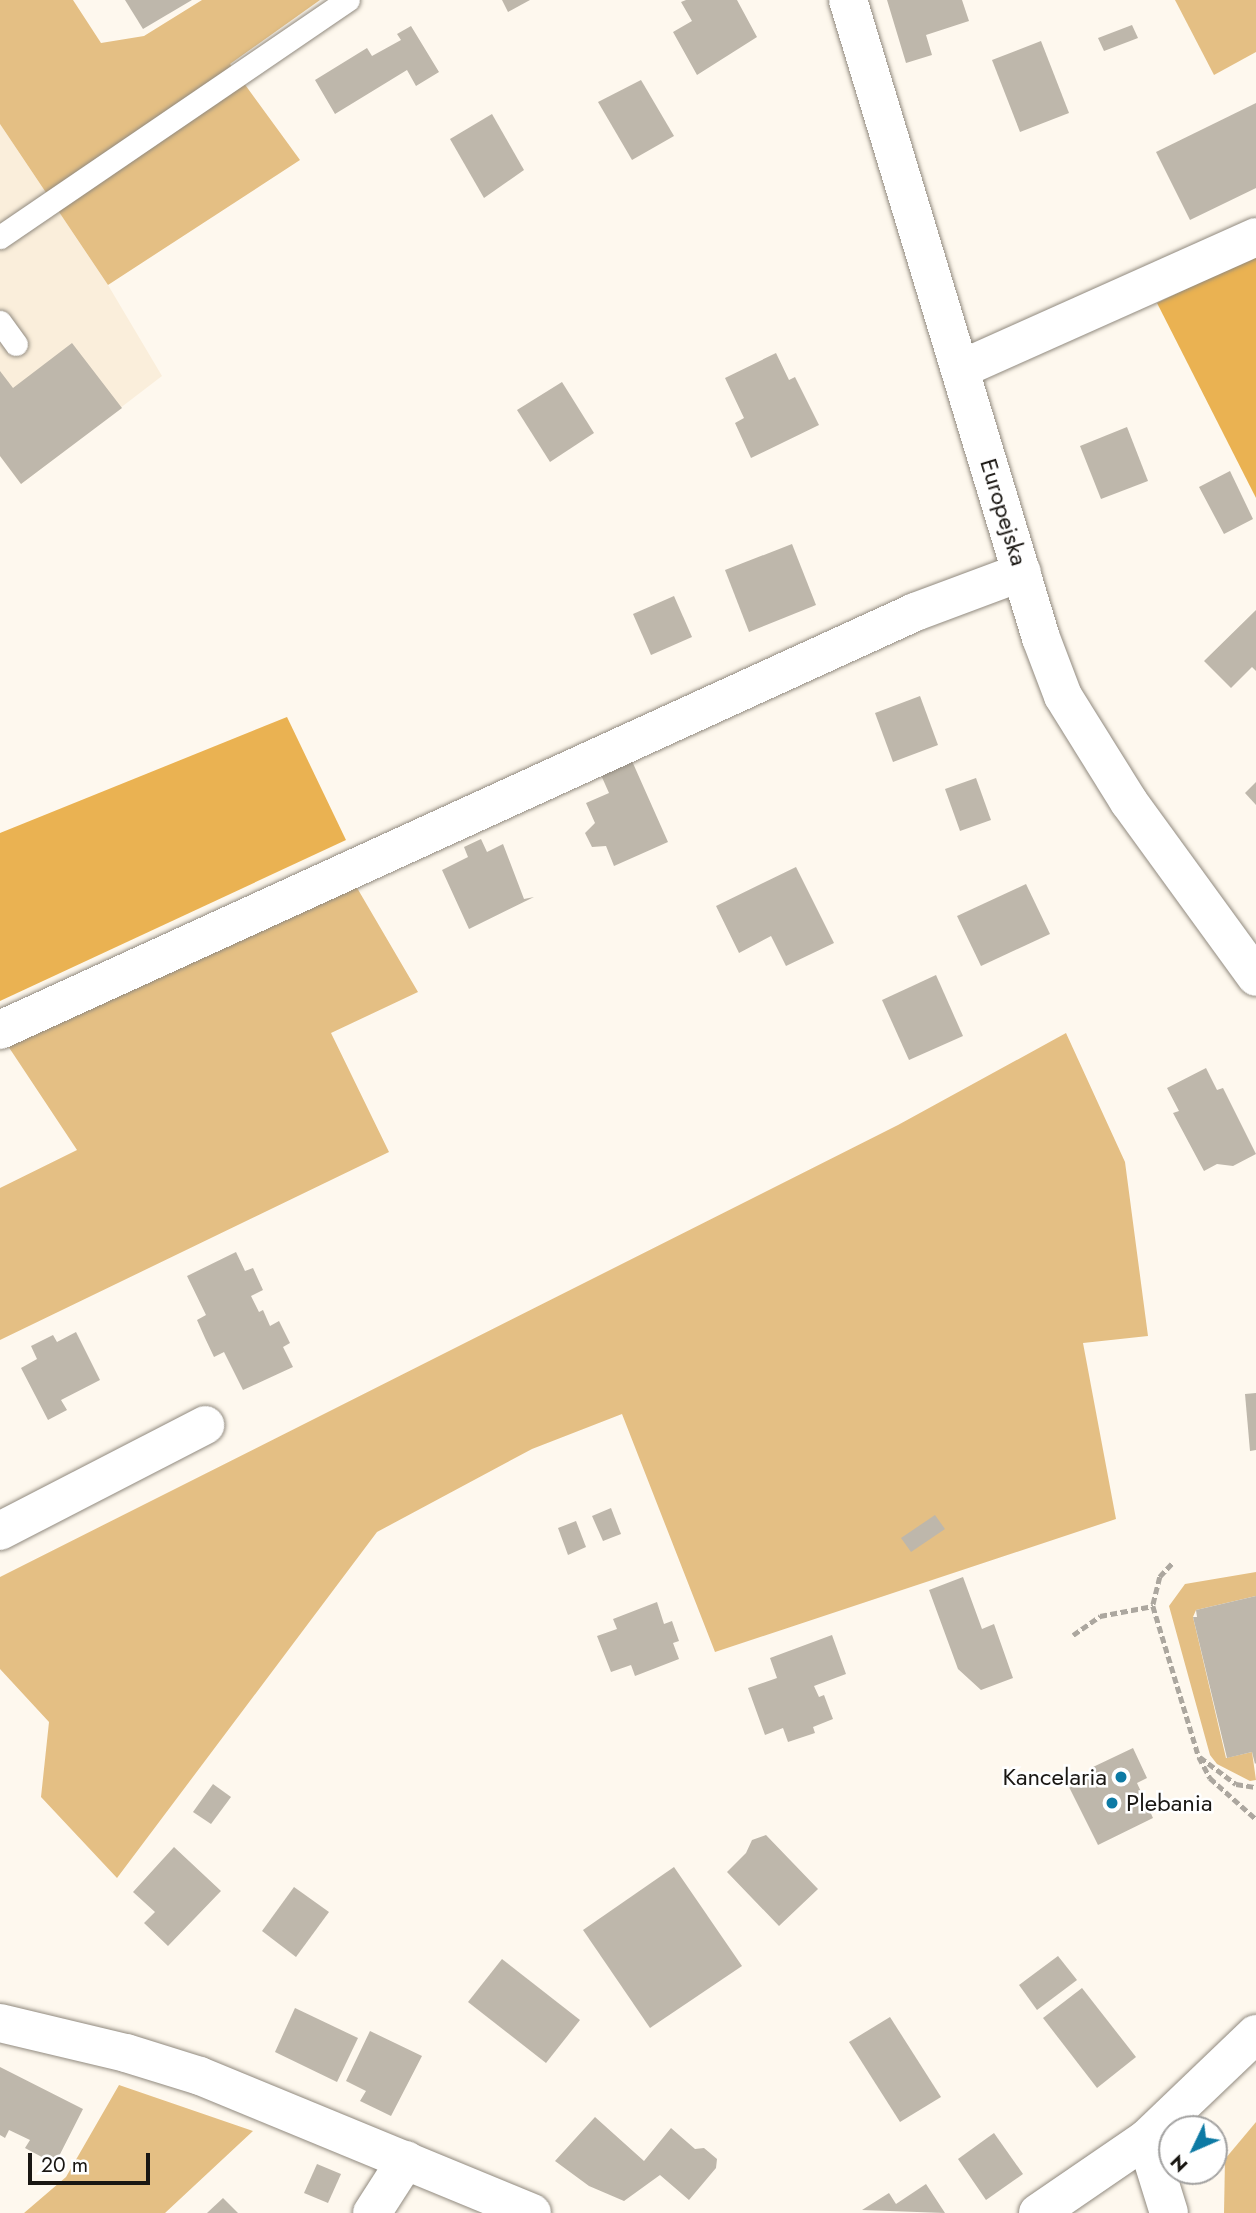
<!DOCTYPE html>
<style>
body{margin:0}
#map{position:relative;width:1256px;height:2213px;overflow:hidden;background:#fef8ee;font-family:Jost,sans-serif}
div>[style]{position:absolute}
.built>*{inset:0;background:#faeedb}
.green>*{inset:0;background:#e4bf84}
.forest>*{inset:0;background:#eab252}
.building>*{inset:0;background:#beb7ab}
.path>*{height:4.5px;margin-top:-2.25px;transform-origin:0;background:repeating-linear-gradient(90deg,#aca79f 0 7px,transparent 0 10.5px)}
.roads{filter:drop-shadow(0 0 2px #918a7f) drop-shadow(0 0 2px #918a7f)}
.service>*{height:23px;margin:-11.5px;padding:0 11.5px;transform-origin:11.5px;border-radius:11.5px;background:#fff}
.minor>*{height:38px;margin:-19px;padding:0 19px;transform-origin:19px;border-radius:19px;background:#fff}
.tertiary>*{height:38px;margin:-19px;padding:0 19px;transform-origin:19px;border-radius:19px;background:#fff}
.dots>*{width:19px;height:19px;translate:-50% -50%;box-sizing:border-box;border:4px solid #fff;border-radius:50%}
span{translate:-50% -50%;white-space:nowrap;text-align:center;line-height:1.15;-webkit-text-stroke:5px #fff;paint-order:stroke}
.street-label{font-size:24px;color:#1a1713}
.poi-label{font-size:24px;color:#1a1713}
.right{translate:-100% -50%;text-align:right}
.left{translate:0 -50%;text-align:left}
.north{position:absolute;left:1158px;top:2115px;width:70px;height:70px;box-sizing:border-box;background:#fff;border:2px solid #a3a2a1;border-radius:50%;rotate:226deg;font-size:19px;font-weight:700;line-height:28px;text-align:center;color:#1a1713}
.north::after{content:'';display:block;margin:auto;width:24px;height:32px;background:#0d7aa4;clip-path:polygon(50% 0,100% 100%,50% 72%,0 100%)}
.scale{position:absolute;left:28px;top:2153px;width:122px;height:32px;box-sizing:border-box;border:4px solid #1a1713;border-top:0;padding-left:9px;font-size:21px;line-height:24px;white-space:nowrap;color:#1a1713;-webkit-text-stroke:5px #fff;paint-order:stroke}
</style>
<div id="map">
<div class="built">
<div style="clip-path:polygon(0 124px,108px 285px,162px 376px,21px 484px,0 456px)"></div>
</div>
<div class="green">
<div style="clip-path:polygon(0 0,73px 0,101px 43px,144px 36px,202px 0,320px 0,230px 64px,300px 160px,108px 285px,0 124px)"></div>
<div style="clip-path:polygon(1175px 0,1256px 0,1256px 52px,1214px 75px)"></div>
<div style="clip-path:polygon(353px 881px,418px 992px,331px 1033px,389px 1152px,0 1340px,0 1188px,77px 1150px,6px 1043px)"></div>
<div style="clip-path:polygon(1066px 1033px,1125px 1162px,1148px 1336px,1083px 1343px,1116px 1519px,715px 1652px,622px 1414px,532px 1449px,377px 1532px,117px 1878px,41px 1797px,49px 1722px,0 1669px,0 1577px,898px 1125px)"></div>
<div style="clip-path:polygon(1256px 1572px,1256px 1596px,1196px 1610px,1193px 1617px,1226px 1758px,1252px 1752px,1256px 1780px,1250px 1781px,1217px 1764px,1210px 1755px,1169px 1606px,1185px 1584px)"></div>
<div style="clip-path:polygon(119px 2085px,253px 2131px,165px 2213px,24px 2213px,66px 2177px)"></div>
<div style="clip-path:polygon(1256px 2122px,1256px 2213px,1224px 2213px,1225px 2159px)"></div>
</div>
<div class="forest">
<div style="clip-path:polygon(1256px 255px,1256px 498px,1157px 303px)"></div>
<div style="clip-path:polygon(287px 717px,346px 840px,0 1001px,0 833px)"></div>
</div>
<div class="building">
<div style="clip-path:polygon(125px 0,192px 0,143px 29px)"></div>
<div style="clip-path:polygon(502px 0,530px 0,508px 12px)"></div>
<div style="clip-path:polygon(686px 0,737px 0,757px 37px,697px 75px,673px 32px,692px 21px,681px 2px)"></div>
<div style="clip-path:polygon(887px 0,962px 0,969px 21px,926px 35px,932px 55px,906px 63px)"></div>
<div style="clip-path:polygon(1132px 25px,1138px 38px,1104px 51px,1098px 38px)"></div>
<div style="clip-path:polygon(411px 26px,439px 72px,416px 86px,407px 70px,335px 114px,315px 80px,367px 48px,372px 56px,401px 40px,397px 34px)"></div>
<div style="clip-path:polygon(1041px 41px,1069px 113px,1020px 132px,992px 60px)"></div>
<div style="clip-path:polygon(641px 80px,674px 136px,632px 160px,598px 102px)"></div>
<div style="clip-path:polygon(1256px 103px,1256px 188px,1190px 220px,1156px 152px)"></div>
<div style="clip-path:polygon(492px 114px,524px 170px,484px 198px,450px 139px)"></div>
<div style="clip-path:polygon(72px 343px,122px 408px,21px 484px,0 456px,0 371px,13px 388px)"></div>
<div style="clip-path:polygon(776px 353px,789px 380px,795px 377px,819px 425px,751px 458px,735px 423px,744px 418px,725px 378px)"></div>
<div style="clip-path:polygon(562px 382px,594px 433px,550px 462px,517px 410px)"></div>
<div style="clip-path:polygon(1127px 427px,1148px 481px,1101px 499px,1080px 446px)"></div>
<div style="clip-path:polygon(1230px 471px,1253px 519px,1224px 534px,1199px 487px)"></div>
<div style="clip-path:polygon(792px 544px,816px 605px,749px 632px,725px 570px)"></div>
<div style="clip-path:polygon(674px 596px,692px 637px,651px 655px,633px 614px)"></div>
<div style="clip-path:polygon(1256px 610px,1256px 671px,1252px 667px,1231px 688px,1204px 661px)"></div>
<div style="clip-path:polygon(920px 696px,938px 745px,893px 762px,875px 713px)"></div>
<div style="clip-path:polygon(632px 761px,668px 842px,614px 866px,606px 846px,592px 847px,585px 833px,595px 823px,586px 803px,609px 793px,601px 775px)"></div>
<div style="clip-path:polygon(976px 778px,991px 820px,960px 831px,945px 789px)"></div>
<div style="clip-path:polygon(1256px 782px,1256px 805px,1245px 793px)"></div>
<div style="clip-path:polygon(481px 839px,487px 852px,503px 844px,524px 899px,534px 897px,469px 929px,442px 870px,468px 857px,464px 847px)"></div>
<div style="clip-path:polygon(796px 867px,834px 943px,786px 966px,771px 936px,739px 953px,716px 906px)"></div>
<div style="clip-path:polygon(1026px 884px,1050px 934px,981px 966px,957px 916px)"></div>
<div style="clip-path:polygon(936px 975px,963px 1036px,909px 1060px,882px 1000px)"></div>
<div style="clip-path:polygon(1206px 1068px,1217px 1090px,1223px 1088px,1256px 1154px,1233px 1166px,1217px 1164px,1204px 1171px,1173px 1113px,1179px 1111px,1167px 1088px)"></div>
<div style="clip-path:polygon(236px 1252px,245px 1271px,253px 1268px,263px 1290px,251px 1296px,259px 1312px,263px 1310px,270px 1326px,279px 1321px,290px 1343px,283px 1347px,293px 1367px,243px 1390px,224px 1352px,214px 1357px,205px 1338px,197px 1320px,206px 1315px,187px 1276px)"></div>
<div style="clip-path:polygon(76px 1332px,100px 1380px,61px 1400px,67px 1410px,48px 1420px,21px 1368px,37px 1359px,31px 1346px,53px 1335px,57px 1342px)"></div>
<div style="clip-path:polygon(1256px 1393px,1256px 1450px,1250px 1451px,1245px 1394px)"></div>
<div style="clip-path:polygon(611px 1508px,621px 1534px,603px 1541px,592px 1516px)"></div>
<div style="clip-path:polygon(935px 1515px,945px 1529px,911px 1552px,901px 1538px)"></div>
<div style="clip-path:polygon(576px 1521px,586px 1547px,568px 1555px,558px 1528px)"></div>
<div style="clip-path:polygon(963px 1577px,982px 1629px,994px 1624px,1013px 1678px,981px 1690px,958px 1669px,929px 1590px)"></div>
<div style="clip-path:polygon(1256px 1596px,1256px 1763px,1255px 1764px,1252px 1752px,1227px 1758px,1193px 1617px,1197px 1617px,1196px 1610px)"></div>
<div style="clip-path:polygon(657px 1602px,664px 1624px,672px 1621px,679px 1641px,673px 1643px,679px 1659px,635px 1676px,631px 1665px,611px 1672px,597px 1636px,617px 1629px,613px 1619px)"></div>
<div style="clip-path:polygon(832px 1635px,846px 1674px,814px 1686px,819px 1697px,824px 1695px,833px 1719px,813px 1727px,815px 1733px,788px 1742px,783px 1728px,765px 1735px,748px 1688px,777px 1678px,770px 1658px)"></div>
<div style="clip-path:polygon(1133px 1748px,1147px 1778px,1137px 1783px,1153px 1818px,1098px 1845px,1069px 1787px,1096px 1774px,1093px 1767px)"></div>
<div style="clip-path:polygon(213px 1784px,231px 1797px,211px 1824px,193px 1812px)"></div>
<div style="clip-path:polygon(766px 1835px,818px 1889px,779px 1926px,727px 1872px,746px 1853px,752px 1840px)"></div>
<div style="clip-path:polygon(174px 1847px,221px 1891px,168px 1946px,144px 1923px,155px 1912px,133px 1892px)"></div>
<div style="clip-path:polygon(674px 1867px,742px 1966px,650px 2028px,583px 1930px)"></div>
<div style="clip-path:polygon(294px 1887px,329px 1912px,296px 1957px,262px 1931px)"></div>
<div style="clip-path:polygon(1058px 1956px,1077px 1980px,1037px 2010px,1019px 1985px)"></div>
<div style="clip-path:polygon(502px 1959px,580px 2020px,546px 2063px,468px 2002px)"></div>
<div style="clip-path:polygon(1082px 1988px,1136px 2057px,1097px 2088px,1043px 2018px)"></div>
<div style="clip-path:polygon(295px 2008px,358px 2038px,337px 2082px,275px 2052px)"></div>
<div style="clip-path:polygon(890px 2017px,941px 2097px,900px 2122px,849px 2042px)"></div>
<div style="clip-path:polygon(370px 2031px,422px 2056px,391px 2116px,360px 2101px,366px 2091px,346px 2081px)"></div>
<div style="clip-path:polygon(0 2067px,83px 2109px,55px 2164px,25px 2148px,30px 2140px,9px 2130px,5px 2138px,0 2135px)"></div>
<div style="clip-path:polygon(595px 2117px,644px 2161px,671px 2128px,695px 2149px,704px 2148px,717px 2159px,716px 2168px,689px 2200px,660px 2175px,624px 2201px,589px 2186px,555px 2161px)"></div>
<div style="clip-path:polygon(994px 2133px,1023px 2174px,986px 2200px,958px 2159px)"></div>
<div style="clip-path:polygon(317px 2164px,341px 2174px,328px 2203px,304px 2193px)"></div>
<div style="clip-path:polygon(926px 2184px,945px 2213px,862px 2210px,889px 2193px,896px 2204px)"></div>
<div style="clip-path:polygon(223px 2198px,238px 2213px,207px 2213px)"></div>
</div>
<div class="path">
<div style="left:1172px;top:1564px;width:18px;rotate:133deg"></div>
<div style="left:1160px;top:1577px;width:30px;rotate:104deg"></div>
<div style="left:1153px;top:1606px;width:158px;rotate:73.1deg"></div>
<div style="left:1199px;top:1757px;width:24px;rotate:62deg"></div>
<div style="left:1210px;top:1778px;width:62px;rotate:41.7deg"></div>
<div style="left:1073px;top:1635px;width:33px;rotate:-35deg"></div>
<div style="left:1100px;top:1616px;width:54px;rotate:-10.7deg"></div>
<div style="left:1200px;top:1757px;width:45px;rotate:36.9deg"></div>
<div style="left:1236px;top:1784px;width:20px;rotate:9deg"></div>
</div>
<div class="roads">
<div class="service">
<div style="left:0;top:237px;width:421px;rotate:-34.3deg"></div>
<div style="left:0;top:322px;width:27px;rotate:54deg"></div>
</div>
<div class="minor">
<div style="left:848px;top:0;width:667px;rotate:73.17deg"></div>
<div style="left:1041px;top:638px;width:62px;rotate:69.2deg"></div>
<div style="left:1063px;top:696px;width:125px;rotate:58.1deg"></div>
<div style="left:1129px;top:802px;width:216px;rotate:54deg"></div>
<div style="left:961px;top:369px;width:323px;rotate:-24.1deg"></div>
<div style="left:0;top:1030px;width:1006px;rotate:-24.55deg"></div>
<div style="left:915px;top:612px;width:114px;rotate:-20.5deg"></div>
<div style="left:0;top:1531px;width:231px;rotate:-27.3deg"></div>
<div style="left:1146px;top:2139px;width:77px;rotate:72.7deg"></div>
<div style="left:372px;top:2213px;width:63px;rotate:-57.3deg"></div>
</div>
<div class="tertiary">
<div style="left:0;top:2023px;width:130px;rotate:13.4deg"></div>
<div style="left:126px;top:2053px;width:77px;rotate:17.3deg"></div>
<div style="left:200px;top:2076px;width:359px;rotate:22.4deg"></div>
<div style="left:1038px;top:2213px;width:131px;rotate:-34.4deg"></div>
<div style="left:1146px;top:2139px;width:152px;rotate:-43.7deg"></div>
</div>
</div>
<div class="dots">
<div style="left:1121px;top:1777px;background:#0d7aa4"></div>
<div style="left:1112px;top:1803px;background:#0d7aa4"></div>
</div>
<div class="street-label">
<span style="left:1004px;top:512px;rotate:73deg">Europejska</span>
</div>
<div class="poi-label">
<span class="right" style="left:1107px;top:1777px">Kancelaria</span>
<span class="left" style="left:1126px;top:1803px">Plebania</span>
</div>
<div class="north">N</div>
<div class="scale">20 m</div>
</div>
